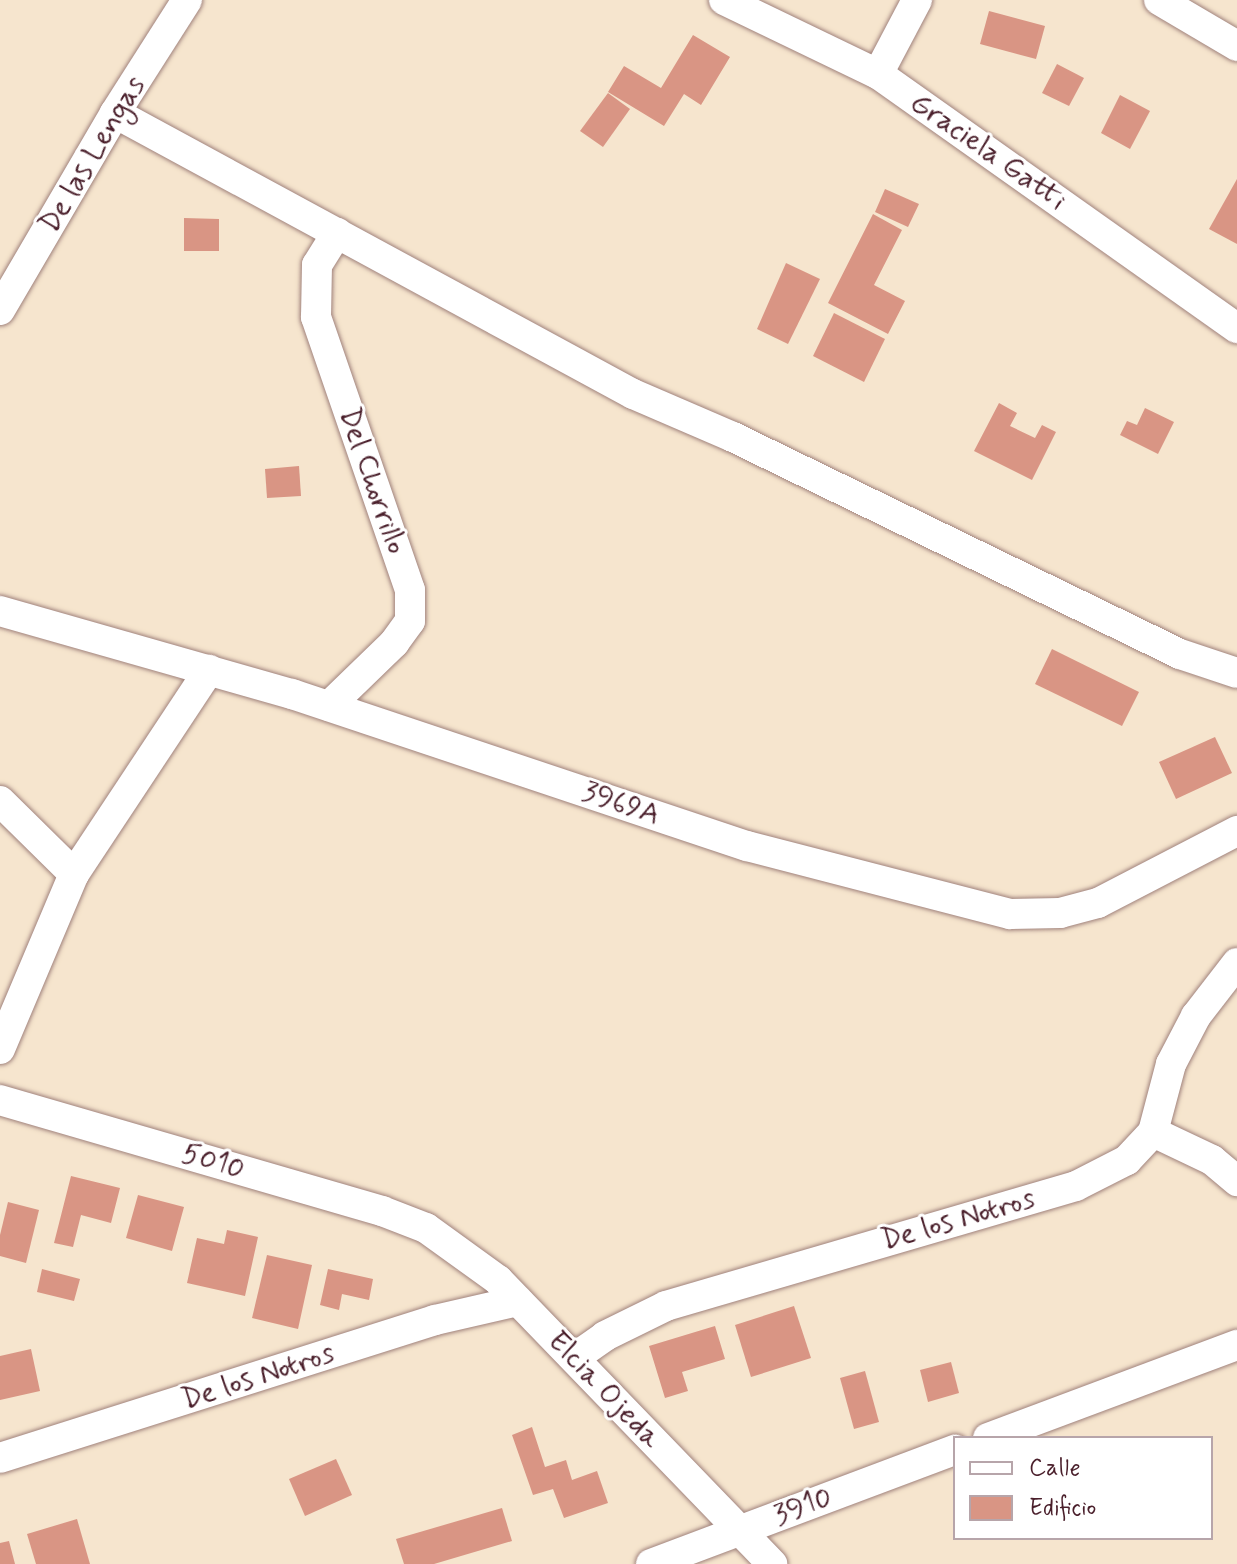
<!DOCTYPE html>
<style>
body{margin:0}
#map{position:relative;width:1237px;height:1564px;overflow:hidden;background:#f6e5ce;font-family:Mynerve,sans-serif}
div>[style]{position:absolute}
.building>*{inset:0;background:#d99584}
.roads{filter:drop-shadow(0 0 2px #a0827c) drop-shadow(0 0 2px #a0827c)}
.minor>*{height:30px;margin:-15px;padding:0 15px;transform-origin:15px;border-radius:15px;background:#fff}
span{translate:-50% -50%;white-space:nowrap;text-align:center;line-height:1.15;-webkit-text-stroke:6px #fff;paint-order:stroke}
.street-label{font-size:30px;color:#4a1f2b}
.legend{position:absolute;left:953px;top:1436px;width:260px;height:104px;box-sizing:border-box;background:#fff;border:2px solid #b7a5aa;margin:0;padding:10px 14px;list-style:none;font-size:24px;color:#4a1f2b}
.legend li{display:flex;align-items:center;gap:16px;height:40px}
.legend b{width:40px;border:2px solid #b7a5aa}
</style>
<div id="map">
<div class="building">
<div style="clip-path:polygon(989px 11px,1045px 26px,1036px 59px,980px 44px)"></div>
<div style="clip-path:polygon(693px 35px,730px 57px,701px 105px,684px 94px,664px 126px,608px 92px,624px 66px,661px 88px)"></div>
<div style="clip-path:polygon(1057px 64px,1084px 78px,1069px 106px,1042px 93px)"></div>
<div style="clip-path:polygon(608px 93px,630px 109px,603px 147px,580px 131px)"></div>
<div style="clip-path:polygon(1120px 95px,1150px 111px,1130px 149px,1101px 133px)"></div>
<div style="clip-path:polygon(1237px 179px,1237px 244px,1209px 229px)"></div>
<div style="clip-path:polygon(885px 189px,919px 204px,908px 227px,875px 212px)"></div>
<div style="clip-path:polygon(873px 214px,902px 230px,874px 285px,905px 301px,888px 334px,828px 303px)"></div>
<div style="clip-path:polygon(184px 218px,219px 219px,219px 251px,184px 251px)"></div>
<div style="clip-path:polygon(786px 263px,820px 279px,788px 344px,757px 329px)"></div>
<div style="clip-path:polygon(834px 313px,885px 339px,864px 382px,813px 356px)"></div>
<div style="clip-path:polygon(999px 403px,1017px 413px,1010px 426px,1035px 438px,1042px 425px,1056px 432px,1032px 480px,974px 451px)"></div>
<div style="clip-path:polygon(1145px 408px,1174px 422px,1158px 454px,1120px 435px,1127px 421px,1137px 425px)"></div>
<div style="clip-path:polygon(299px 466px,301px 496px,267px 498px,265px 469px)"></div>
<div style="clip-path:polygon(1052px 649px,1139px 692px,1122px 726px,1035px 684px)"></div>
<div style="clip-path:polygon(1215px 737px,1232px 773px,1176px 799px,1159px 762px)"></div>
<div style="clip-path:polygon(71px 1176px,120px 1188px,111px 1223px,81px 1215px,73px 1247px,54px 1243px)"></div>
<div style="clip-path:polygon(138px 1195px,184px 1207px,172px 1251px,126px 1238px)"></div>
<div style="clip-path:polygon(8px 1202px,39px 1210px,26px 1263px,0 1256px,0 1235px)"></div>
<div style="clip-path:polygon(227px 1230px,258px 1237px,245px 1296px,187px 1283px,197px 1238px,224px 1244px)"></div>
<div style="clip-path:polygon(267px 1255px,312px 1265px,298px 1329px,252px 1318px)"></div>
<div style="clip-path:polygon(42px 1269px,80px 1279px,74px 1301px,37px 1292px)"></div>
<div style="clip-path:polygon(328px 1269px,373px 1279px,369px 1300px,342px 1294px,339px 1310px,320px 1305px)"></div>
<div style="clip-path:polygon(794px 1306px,811px 1358px,751px 1377px,735px 1325px)"></div>
<div style="clip-path:polygon(715px 1326px,725px 1359px,682px 1372px,688px 1391px,665px 1398px,649px 1346px)"></div>
<div style="clip-path:polygon(31px 1349px,40px 1391px,0 1400px,0 1356px)"></div>
<div style="clip-path:polygon(951px 1362px,959px 1393px,928px 1402px,920px 1370px)"></div>
<div style="clip-path:polygon(865px 1371px,879px 1422px,854px 1429px,840px 1378px)"></div>
<div style="clip-path:polygon(532px 1427px,545px 1467px,566px 1460px,572px 1480px,597px 1471px,608px 1503px,564px 1518px,553px 1489px,533px 1495px,512px 1435px)"></div>
<div style="clip-path:polygon(336px 1459px,352px 1495px,305px 1516px,289px 1479px)"></div>
<div style="clip-path:polygon(502px 1508px,512px 1541px,434px 1564px,404px 1564px,396px 1539px)"></div>
<div style="clip-path:polygon(77px 1519px,90px 1564px,36px 1564px,27px 1534px)"></div>
<div style="clip-path:polygon(9px 1541px,15px 1564px,0 1564px,0 1543px)"></div>
</div>
<div class="roads">
<div class="minor">
<div style="left:724px;top:0;width:171px;rotate:25.7deg"></div>
<div style="left:878px;top:74px;width:440px;rotate:35.3deg"></div>
<div style="left:1159px;top:0;width:91px;rotate:30.5deg"></div>
<div style="left:878px;top:74px;width:84px;rotate:-62.2deg"></div>
<div style="left:115px;top:113px;width:589px;rotate:28.48deg"></div>
<div style="left:633px;top:394px;width:109px;rotate:23.3deg"></div>
<div style="left:733px;top:437px;width:497px;rotate:25.9deg"></div>
<div style="left:1180px;top:654px;width:60px;rotate:18.4deg"></div>
<div style="left:0;top:310px;width:228px;rotate:-59.7deg"></div>
<div style="left:115px;top:113px;width:134px;rotate:-57.5deg"></div>
<div style="left:0;top:611px;width:304px;rotate:15.9deg"></div>
<div style="left:292px;top:694px;width:480px;rotate:18.5deg"></div>
<div style="left:747px;top:846px;width:272px;rotate:14.5deg"></div>
<div style="left:1010px;top:914px;width:50px;rotate:-1.1deg"></div>
<div style="left:1060px;top:913px;width:39px;rotate:-15deg"></div>
<div style="left:1098px;top:903px;width:157px;rotate:-27.4deg"></div>
<div style="left:329px;top:706px;width:91px;rotate:-44.1deg"></div>
<div style="left:394px;top:643px;width:27px;rotate:-54deg"></div>
<div style="left:410px;top:621px;width:31px;rotate:-90deg"></div>
<div style="left:410px;top:590px;width:289px;rotate:-109deg"></div>
<div style="left:316px;top:317px;width:52px;rotate:-88.9deg"></div>
<div style="left:317px;top:265px;width:38px;rotate:-58deg"></div>
<div style="left:0;top:801px;width:104px;rotate:44.6deg"></div>
<div style="left:0;top:1049px;width:190px;rotate:-67.1deg"></div>
<div style="left:74px;top:874px;width:245px;rotate:-56.5deg"></div>
<div style="left:0;top:1100px;width:398px;rotate:16.2deg"></div>
<div style="left:382px;top:1211px;width:47px;rotate:21.1deg"></div>
<div style="left:426px;top:1228px;width:89px;rotate:35.8deg"></div>
<div style="left:498px;top:1280px;width:395px;rotate:46deg"></div>
<div style="left:1153px;top:1132px;width:65px;rotate:25.4deg"></div>
<div style="left:1212px;top:1160px;width:33px;rotate:40deg"></div>
<div style="left:574px;top:1358px;width:38px;rotate:-35deg"></div>
<div style="left:605px;top:1336px;width:68px;rotate:-26.2deg"></div>
<div style="left:666px;top:1306px;width:427px;rotate:-16.3deg"></div>
<div style="left:1076px;top:1186px;width:57px;rotate:-27deg"></div>
<div style="left:1127px;top:1160px;width:38px;rotate:-47deg"></div>
<div style="left:1153px;top:1132px;width:70px;rotate:-75.2deg"></div>
<div style="left:1171px;top:1064px;width:54px;rotate:-62.5deg"></div>
<div style="left:1196px;top:1016px;width:67px;rotate:-52.3deg"></div>
<div style="left:988px;top:1438px;width:266px;rotate:-20.5deg"></div>
<div style="left:0;top:1458px;width:456px;rotate:-17.6deg"></div>
<div style="left:435px;top:1320px;width:85px;rotate:-12.9deg"></div>
<div style="left:651px;top:1564px;width:325px;rotate:-20.6deg"></div>
</div>
</div>
<div class="street-label">
<span style="left:988px;top:152px;rotate:35deg">Graciela Gatti</span>
<span style="left:93px;top:155px;rotate:-59deg">De las Lengas</span>
<span style="left:372px;top:481px;rotate:71deg">Del Chorrillo</span>
<span style="left:621px;top:804px;rotate:19deg">3969A</span>
<span style="left:213px;top:1162px;rotate:16deg">5010</span>
<span style="left:958px;top:1220px;rotate:-16deg">De los Notros</span>
<span style="left:258px;top:1377px;rotate:-18deg">De los Notros</span>
<span style="left:604px;top:1390px;rotate:46deg">Elcia Ojeda</span>
<span style="left:803px;top:1507px;rotate:-21deg">3910</span>
</div>
<ul class="legend">
<li><b style="height:10px;background:#fff"></b>Calle</li>
<li><b style="height:22px;background:#d99584"></b>Edificio</li>
</ul>
</div>
